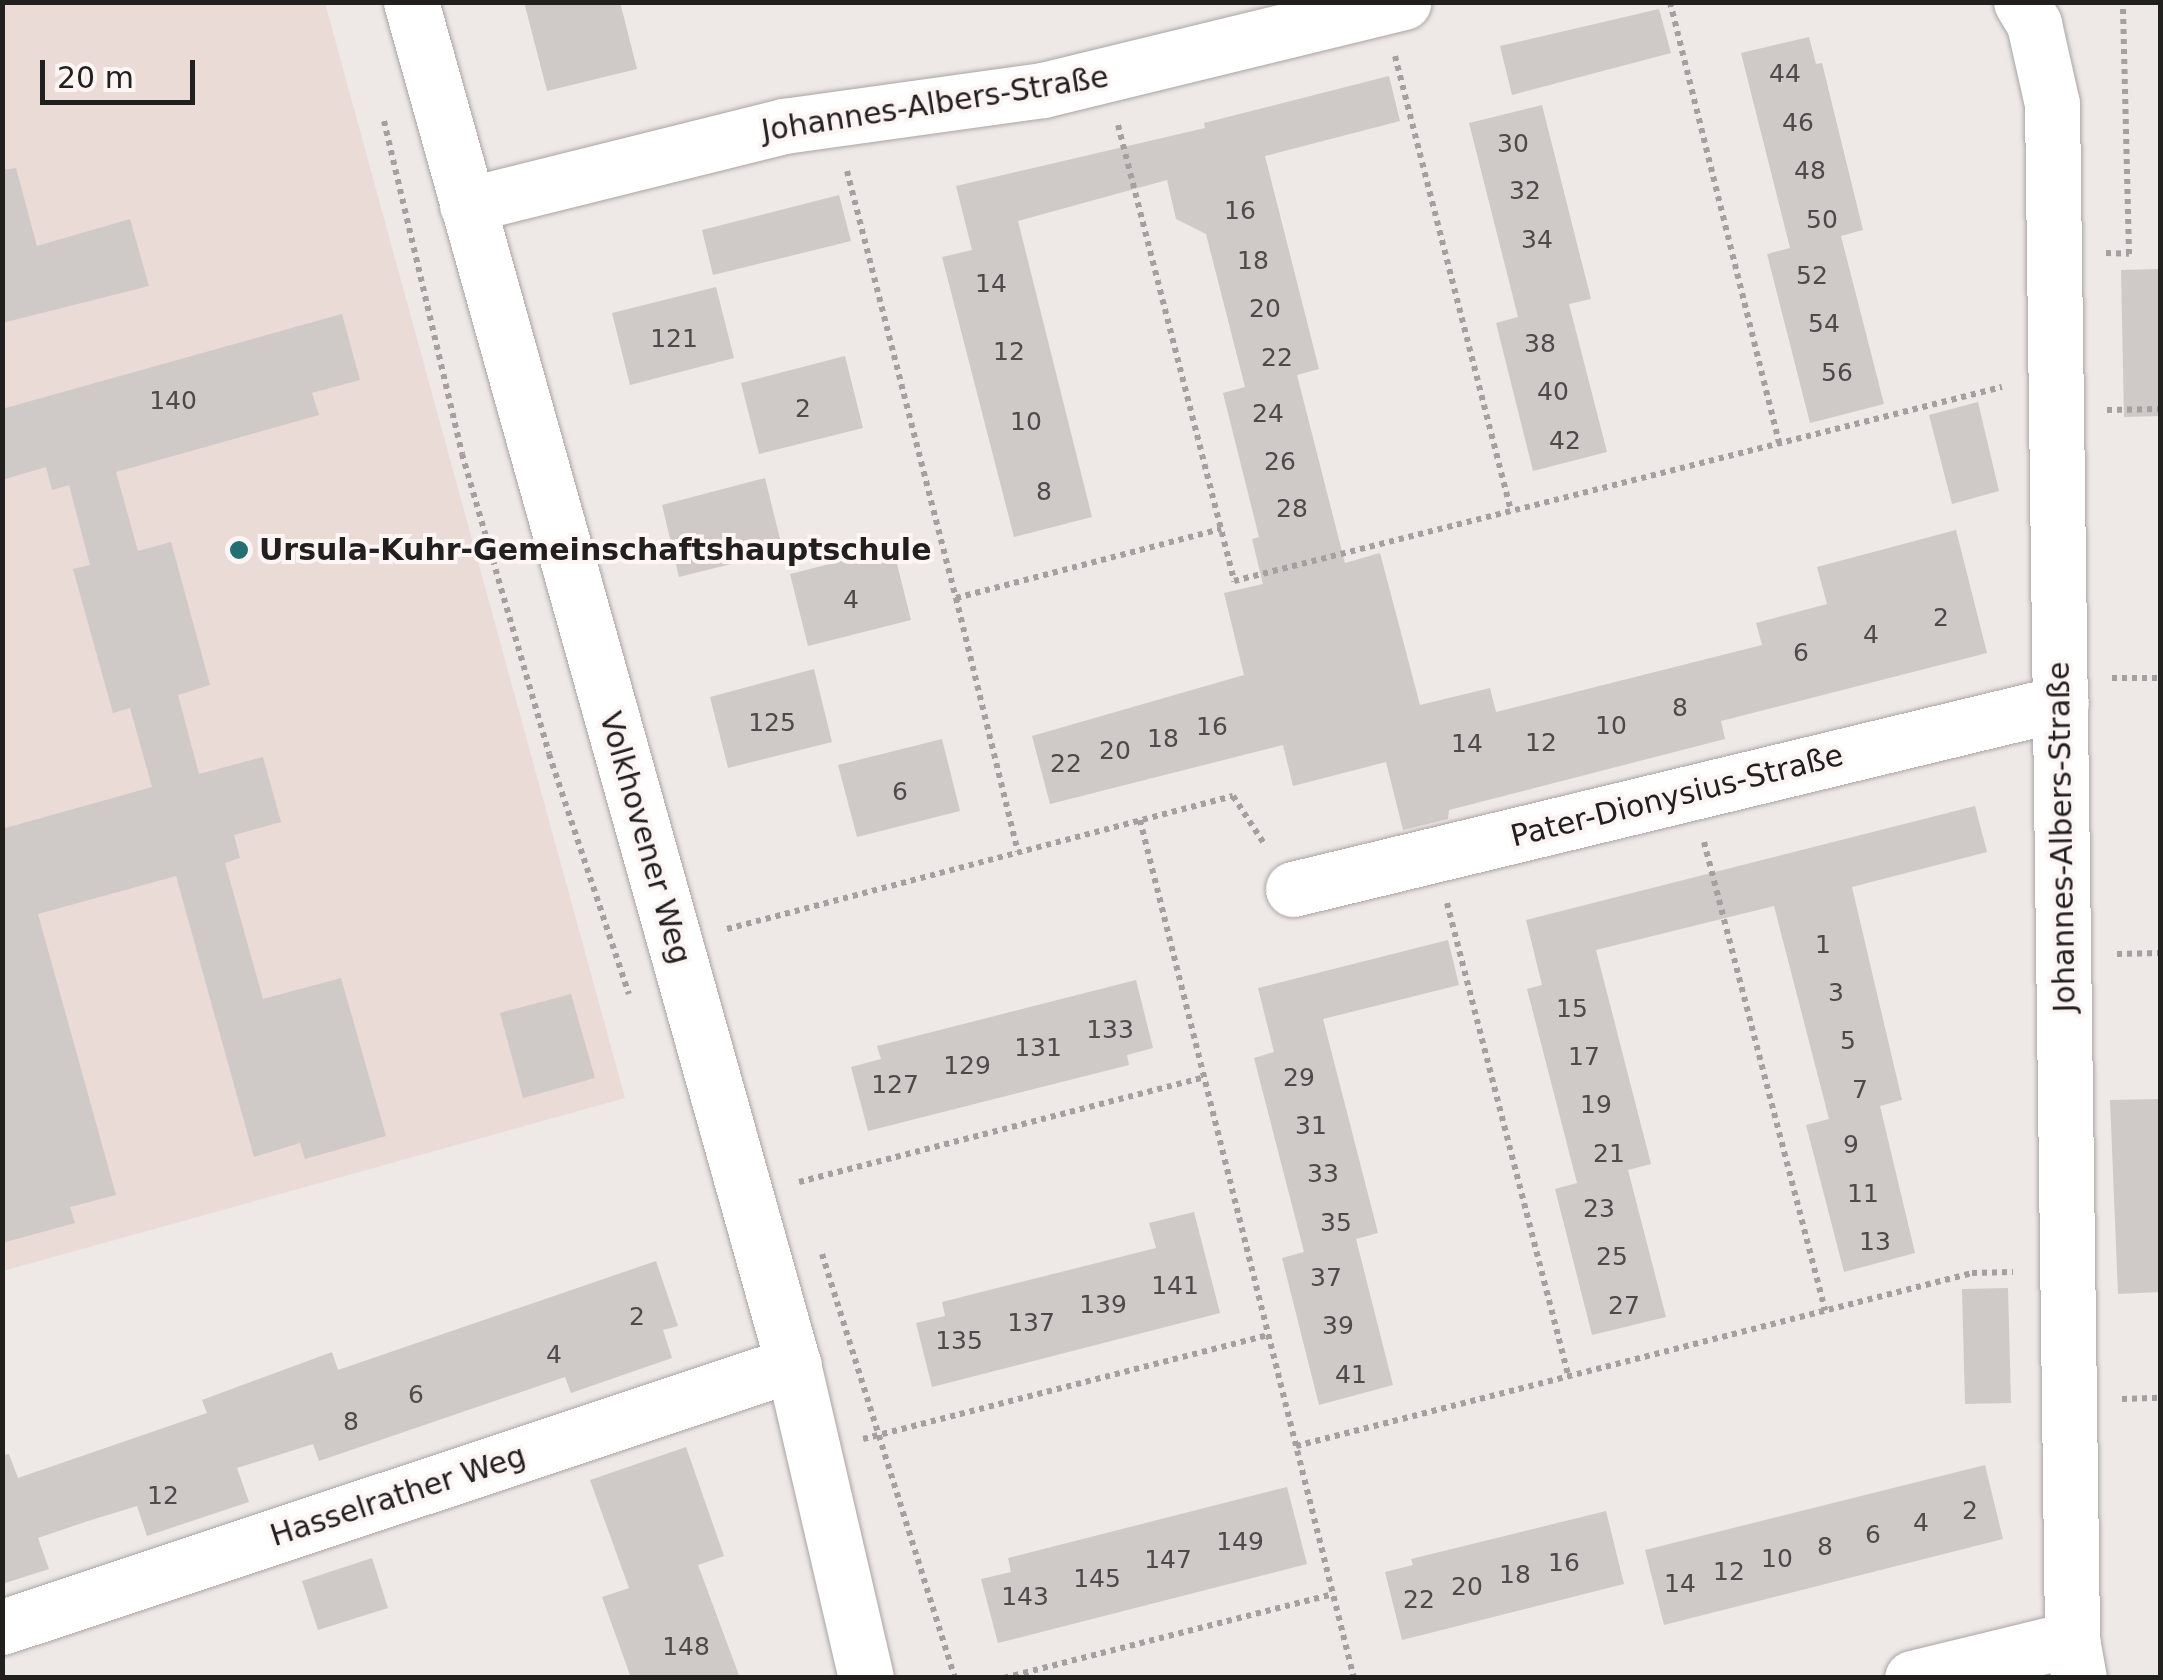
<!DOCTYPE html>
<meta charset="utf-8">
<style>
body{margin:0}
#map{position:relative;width:2163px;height:1680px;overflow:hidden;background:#eee8e7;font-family:"DejaVu Sans",sans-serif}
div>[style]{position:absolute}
.built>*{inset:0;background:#eadbd7}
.building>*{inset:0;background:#cfc9c7}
.path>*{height:6px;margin-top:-3px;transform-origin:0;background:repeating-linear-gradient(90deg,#a4a09f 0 5px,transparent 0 10px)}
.roads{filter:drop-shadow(0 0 2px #aaa4a3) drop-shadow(0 0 2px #aaa4a3)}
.street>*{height:55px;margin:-27.5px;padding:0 27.5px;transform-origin:27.5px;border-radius:27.5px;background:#fff}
.secondary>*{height:55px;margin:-27.5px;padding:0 27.5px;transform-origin:27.5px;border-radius:27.5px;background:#fff}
.dots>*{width:28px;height:28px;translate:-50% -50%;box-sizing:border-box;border:5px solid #fcf5f4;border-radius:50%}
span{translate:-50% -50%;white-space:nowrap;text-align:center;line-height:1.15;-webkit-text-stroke:8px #fcf5f4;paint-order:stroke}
.number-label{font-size:25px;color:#4d4a49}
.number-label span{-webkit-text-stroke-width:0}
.street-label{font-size:30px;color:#22201f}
.poi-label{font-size:30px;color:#22201f;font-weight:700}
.left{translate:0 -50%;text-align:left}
.frame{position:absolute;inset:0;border:5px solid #22201f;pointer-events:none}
.scale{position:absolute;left:40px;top:60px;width:155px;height:45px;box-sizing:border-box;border:5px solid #22201f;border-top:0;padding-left:12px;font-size:30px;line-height:35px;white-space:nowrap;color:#22201f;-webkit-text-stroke:8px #fcf5f4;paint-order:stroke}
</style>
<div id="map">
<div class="built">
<div style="clip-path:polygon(3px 3px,325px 3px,625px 1098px,3px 1271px)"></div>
</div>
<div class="building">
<div style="clip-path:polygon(524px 2px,620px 2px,637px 69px,547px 91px)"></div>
<div style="clip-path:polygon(1659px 9px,1671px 53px,1512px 95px,1500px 46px)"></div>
<div style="clip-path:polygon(1809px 37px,1816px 64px,1822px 63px,1863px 230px,1841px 236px,1884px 404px,1810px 423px,1767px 254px,1790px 248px,1741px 53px)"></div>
<div style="clip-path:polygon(1389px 76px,1400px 121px,1265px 156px,1319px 369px,1297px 375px,1345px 563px,1380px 553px,1420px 705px,1490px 688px,1496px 712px,1762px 645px,1756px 623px,1827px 604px,1817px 567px,1956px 530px,1987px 653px,1721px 721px,1725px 739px,1449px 810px,1448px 819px,1403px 830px,1386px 762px,1293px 786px,1283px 745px,1050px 804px,1032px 736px,1244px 675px,1224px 593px,1263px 584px,1252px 539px,1259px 537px,1223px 393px,1245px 387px,1206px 234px,1176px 219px,1167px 180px,1018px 221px,1092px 517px,1014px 537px,942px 257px,972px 250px,956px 186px,1205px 128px,1204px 123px)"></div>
<div style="clip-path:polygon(1542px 105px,1591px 299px,1569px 304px,1607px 452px,1533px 471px,1496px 323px,1518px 317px,1469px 123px)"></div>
<div style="clip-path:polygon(16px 168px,37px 246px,130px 219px,149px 286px,2px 323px,2px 170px)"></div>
<div style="clip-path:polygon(839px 195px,851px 241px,713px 275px,702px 230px)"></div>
<div style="clip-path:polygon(2160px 269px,2160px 416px,2124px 417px,2121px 270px)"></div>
<div style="clip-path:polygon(716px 287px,734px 358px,630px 385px,612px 313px)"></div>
<div style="clip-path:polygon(342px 314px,360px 380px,312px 393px,319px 415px,116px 472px,138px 551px,171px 542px,210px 685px,178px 695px,199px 774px,263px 757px,281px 822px,234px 835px,240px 858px,225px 863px,263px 999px,341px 978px,386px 1136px,305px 1159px,300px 1143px,254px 1157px,176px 876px,38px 914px,116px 1195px,70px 1207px,75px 1223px,2px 1243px,2px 829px,152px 787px,130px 708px,113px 713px,73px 569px,90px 565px,69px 485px,52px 490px,46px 467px,2px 480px,2px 409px)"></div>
<div style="clip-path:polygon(845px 356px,863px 428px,759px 454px,741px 383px)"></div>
<div style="clip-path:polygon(1978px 402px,1999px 491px,1952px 504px,1929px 415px)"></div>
<div style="clip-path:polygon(765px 478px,783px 551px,679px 577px,662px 505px)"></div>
<div style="clip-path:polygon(893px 548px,911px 620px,808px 646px,790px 574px)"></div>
<div style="clip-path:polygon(814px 669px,832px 742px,728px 768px,710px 697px)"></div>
<div style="clip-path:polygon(942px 739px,960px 811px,857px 837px,838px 765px)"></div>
<div style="clip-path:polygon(1975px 806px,1987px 852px,1852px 887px,1902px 1100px,1880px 1106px,1915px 1253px,1844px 1272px,1806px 1125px,1829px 1119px,1774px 906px,1596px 950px,1651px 1164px,1628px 1170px,1666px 1317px,1592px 1335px,1555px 1189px,1577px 1183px,1527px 989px,1542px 985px,1526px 920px)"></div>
<div style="clip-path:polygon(1448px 940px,1459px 985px,1323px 1019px,1378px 1233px,1356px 1239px,1393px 1385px,1319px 1405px,1282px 1258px,1304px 1252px,1254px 1058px,1274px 1052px,1258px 988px)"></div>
<div style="clip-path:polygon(1136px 980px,1153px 1048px,1127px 1055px,1129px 1065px,868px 1131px,851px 1067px,881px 1059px,877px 1046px)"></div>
<div style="clip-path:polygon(571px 994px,595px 1078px,523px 1098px,500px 1013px)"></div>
<div style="clip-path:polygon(2160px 1099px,2160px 1292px,2118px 1294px,2110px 1100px)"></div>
<div style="clip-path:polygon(1194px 1212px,1220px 1313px,932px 1387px,916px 1323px,945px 1316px,942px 1302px,1156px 1248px,1149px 1223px)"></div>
<div style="clip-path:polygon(656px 1261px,678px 1326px,663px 1330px,672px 1358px,571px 1393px,565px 1377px,319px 1461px,313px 1444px,237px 1468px,249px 1502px,147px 1536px,137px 1506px,88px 1521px,38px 1538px,49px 1569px,2px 1584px,2px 1455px,9px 1454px,18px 1478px,207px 1413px,202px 1400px,332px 1352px,338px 1370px)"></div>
<div style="clip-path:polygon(2008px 1288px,2011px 1403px,1965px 1404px,1962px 1289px)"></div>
<div style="clip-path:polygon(686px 1447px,724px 1556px,698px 1565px,740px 1678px,631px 1678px,602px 1597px,629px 1588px,590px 1480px)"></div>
<div style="clip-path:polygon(1985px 1465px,2003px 1539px,1664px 1625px,1645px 1550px)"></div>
<div style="clip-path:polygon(1287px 1487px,1307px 1564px,998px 1643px,981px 1579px,1011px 1572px,1008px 1558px)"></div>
<div style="clip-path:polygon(1606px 1511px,1624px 1584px,1402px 1640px,1385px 1572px,1413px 1565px,1411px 1559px)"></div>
<div style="clip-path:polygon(372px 1558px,388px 1608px,318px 1630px,302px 1581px)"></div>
</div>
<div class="path">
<div style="left:1670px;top:2px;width:454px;rotate:76.1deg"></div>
<div style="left:1395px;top:56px;width:470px;rotate:75.7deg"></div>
<div style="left:384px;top:121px;width:342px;rotate:76.8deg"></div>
<div style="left:462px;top:454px;width:312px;rotate:73.8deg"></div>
<div style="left:549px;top:754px;width:253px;rotate:71.6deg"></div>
<div style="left:1118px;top:125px;width:471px;rotate:75.7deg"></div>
<div style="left:1234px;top:581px;width:792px;rotate:-14.18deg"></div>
<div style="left:847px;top:171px;width:441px;rotate:75.7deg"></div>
<div style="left:956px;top:598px;width:274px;rotate:-14.6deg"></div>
<div style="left:2106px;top:253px;width:23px;rotate:2deg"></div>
<div style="left:2129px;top:254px;width:252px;rotate:-91.4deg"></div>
<div style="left:2107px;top:410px;width:53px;rotate:-1.1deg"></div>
<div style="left:956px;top:598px;width:261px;rotate:76.3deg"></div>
<div style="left:2112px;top:678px;width:48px"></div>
<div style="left:1140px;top:820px;width:884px;rotate:76deg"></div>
<div style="left:1704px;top:842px;width:484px;rotate:75.5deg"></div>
<div style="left:1447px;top:903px;width:489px;rotate:75.6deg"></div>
<div style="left:727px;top:929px;width:523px;rotate:-14.73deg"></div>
<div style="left:1233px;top:796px;width:59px;rotate:56.9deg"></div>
<div style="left:2117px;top:954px;width:43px;rotate:-1.3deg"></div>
<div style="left:799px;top:1182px;width:418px;rotate:-14.5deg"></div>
<div style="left:822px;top:1254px;width:444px;rotate:72.6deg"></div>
<div style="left:2122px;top:1399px;width:38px;rotate:-2deg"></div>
<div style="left:863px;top:1439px;width:419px;rotate:-14.4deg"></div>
<div style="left:1296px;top:1446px;width:698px;rotate:-14.35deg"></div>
<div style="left:1972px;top:1273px;width:41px;rotate:-1.4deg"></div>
<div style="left:1004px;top:1678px;width:340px;rotate:-14.3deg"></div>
</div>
<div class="roads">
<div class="street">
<div style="left:2021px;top:2px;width:26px;rotate:59deg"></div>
<div style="left:2034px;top:24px;width:82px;rotate:77.3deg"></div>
<div style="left:2052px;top:104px;width:1535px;rotate:89.25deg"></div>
<div style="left:2072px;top:1639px;width:40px;rotate:80deg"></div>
<div style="left:467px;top:205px;width:327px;rotate:-14deg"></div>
<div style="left:784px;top:126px;width:261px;rotate:-7.9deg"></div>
<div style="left:1043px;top:90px;width:371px;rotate:-13.7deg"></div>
<div style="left:1293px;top:889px;width:790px;rotate:-13.61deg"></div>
<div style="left:2px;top:1627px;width:834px;rotate:-18.39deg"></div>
<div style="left:1912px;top:1678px;width:165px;rotate:-13.7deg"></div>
</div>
<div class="secondary">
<div style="left:411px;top:2px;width:1415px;rotate:74.33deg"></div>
<div style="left:793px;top:1364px;width:322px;rotate:76.9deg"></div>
</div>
</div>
<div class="dots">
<div style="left:239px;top:550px;background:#246f74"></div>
</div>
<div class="number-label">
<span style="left:1785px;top:74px">44</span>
<span style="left:1798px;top:123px">46</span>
<span style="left:1513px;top:144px">30</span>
<span style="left:1810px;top:171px">48</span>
<span style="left:1525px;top:191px">32</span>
<span style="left:1240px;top:211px">16</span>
<span style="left:1822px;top:220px">50</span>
<span style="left:1537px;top:240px">34</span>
<span style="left:1253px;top:261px">18</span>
<span style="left:1812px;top:276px">52</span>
<span style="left:991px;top:284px">14</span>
<span style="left:1265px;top:309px">20</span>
<span style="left:1824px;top:324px">54</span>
<span style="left:674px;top:339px">121</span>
<span style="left:1540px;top:344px">38</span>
<span style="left:1009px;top:352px">12</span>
<span style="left:1277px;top:358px">22</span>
<span style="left:1837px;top:373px">56</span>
<span style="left:1553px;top:392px">40</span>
<span style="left:173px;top:401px">140</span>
<span style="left:803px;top:409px">2</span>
<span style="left:1268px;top:414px">24</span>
<span style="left:1026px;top:422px">10</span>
<span style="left:1565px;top:441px">42</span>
<span style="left:1280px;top:462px">26</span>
<span style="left:1044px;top:492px">8</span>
<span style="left:1292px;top:509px">28</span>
<span style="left:851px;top:600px">4</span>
<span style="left:1941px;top:618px">2</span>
<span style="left:1871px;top:635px">4</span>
<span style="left:1801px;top:653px">6</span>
<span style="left:1680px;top:708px">8</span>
<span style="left:772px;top:723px">125</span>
<span style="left:1611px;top:726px">10</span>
<span style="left:1212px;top:727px">16</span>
<span style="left:1163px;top:739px">18</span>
<span style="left:1541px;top:743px">12</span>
<span style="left:1467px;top:744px">14</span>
<span style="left:1115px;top:751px">20</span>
<span style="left:1066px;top:764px">22</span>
<span style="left:900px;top:792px">6</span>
<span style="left:1823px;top:945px">1</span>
<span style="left:1836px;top:993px">3</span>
<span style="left:1572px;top:1009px">15</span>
<span style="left:1110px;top:1030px">133</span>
<span style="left:1848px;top:1041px">5</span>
<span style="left:1038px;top:1048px">131</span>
<span style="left:1584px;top:1057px">17</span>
<span style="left:967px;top:1066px">129</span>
<span style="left:1299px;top:1078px">29</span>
<span style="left:895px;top:1085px">127</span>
<span style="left:1860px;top:1090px">7</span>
<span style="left:1596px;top:1105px">19</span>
<span style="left:1311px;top:1126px">31</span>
<span style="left:1851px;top:1145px">9</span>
<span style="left:1609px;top:1154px">21</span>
<span style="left:1323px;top:1174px">33</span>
<span style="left:1863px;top:1194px">11</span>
<span style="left:1599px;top:1209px">23</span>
<span style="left:1336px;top:1223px">35</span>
<span style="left:1875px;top:1242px">13</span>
<span style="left:1612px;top:1257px">25</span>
<span style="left:1326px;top:1278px">37</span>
<span style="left:1175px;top:1286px">141</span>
<span style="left:1103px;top:1305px">139</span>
<span style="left:1624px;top:1306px">27</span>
<span style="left:637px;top:1317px">2</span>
<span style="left:1031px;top:1323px">137</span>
<span style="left:1338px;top:1326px">39</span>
<span style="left:959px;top:1341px">135</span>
<span style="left:554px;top:1355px">4</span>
<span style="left:1351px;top:1375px">41</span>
<span style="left:416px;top:1395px">6</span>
<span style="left:351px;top:1422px">8</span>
<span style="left:163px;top:1496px">12</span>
<span style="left:1970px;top:1511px">2</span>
<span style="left:1921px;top:1523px">4</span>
<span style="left:1873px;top:1535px">6</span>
<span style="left:1240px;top:1542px">149</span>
<span style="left:1825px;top:1547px">8</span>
<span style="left:1777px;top:1559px">10</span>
<span style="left:1168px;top:1560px">147</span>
<span style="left:1564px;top:1563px">16</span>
<span style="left:1729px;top:1572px">12</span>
<span style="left:1515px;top:1575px">18</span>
<span style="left:1097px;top:1579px">145</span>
<span style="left:1680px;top:1584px">14</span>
<span style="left:1467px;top:1587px">20</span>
<span style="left:1025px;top:1597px">143</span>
<span style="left:1419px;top:1600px">22</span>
<span style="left:686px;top:1647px">148</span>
</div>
<div class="street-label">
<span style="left:935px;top:104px;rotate:-9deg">Johannes-Albers-Straße</span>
<span style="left:1677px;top:796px;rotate:-14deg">Pater-Dionysius-Straße</span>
<span style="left:2062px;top:837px;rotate:-91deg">Johannes-Albers-Straße</span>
<span style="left:645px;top:838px;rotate:74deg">Volkhovener Weg</span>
<span style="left:398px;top:1496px;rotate:-18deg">Hasselrather Weg</span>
</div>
<div class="poi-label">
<span class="left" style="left:259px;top:550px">Ursula-Kuhr-Gemeinschaftshauptschule</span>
</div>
<div class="frame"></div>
<div class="scale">20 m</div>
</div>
